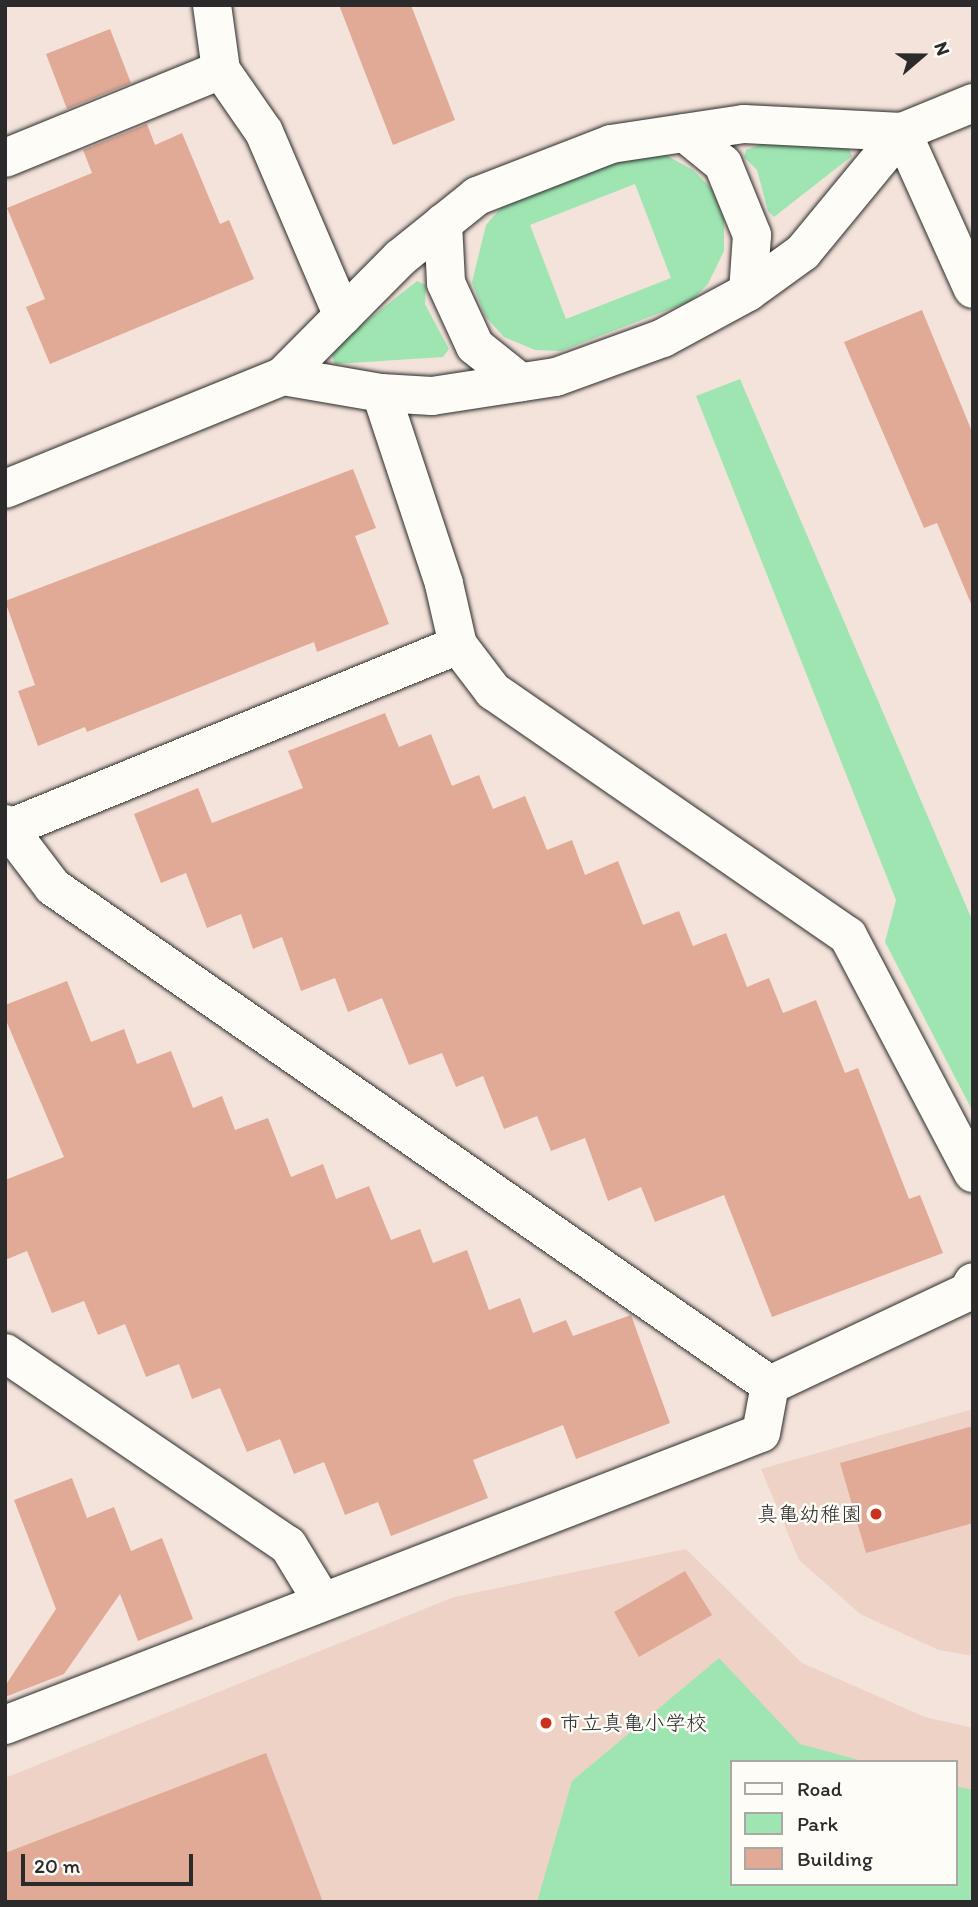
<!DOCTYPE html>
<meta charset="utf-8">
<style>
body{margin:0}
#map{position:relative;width:978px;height:1907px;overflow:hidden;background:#f4e3da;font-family:Itim,"Klee One",sans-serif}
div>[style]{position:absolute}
.built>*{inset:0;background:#eed2c6}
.green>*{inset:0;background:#9fe5b2}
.building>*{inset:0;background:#e0aa97}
.roads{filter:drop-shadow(0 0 2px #2b2b2b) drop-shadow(0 0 2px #2b2b2b)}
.minor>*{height:38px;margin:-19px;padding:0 19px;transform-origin:19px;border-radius:19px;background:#fdfcf7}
.tertiary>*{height:38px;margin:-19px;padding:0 19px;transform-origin:19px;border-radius:19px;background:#fdfcf7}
.dots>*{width:19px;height:19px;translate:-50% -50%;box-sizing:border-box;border:4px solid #fdfcf7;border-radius:50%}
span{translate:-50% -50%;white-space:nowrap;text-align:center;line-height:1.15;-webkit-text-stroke:5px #fdfcf7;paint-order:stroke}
.poi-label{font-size:21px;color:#2b2b2b}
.right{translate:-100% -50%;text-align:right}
.left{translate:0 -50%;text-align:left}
.frame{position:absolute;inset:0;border:7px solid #2b2b2b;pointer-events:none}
.legend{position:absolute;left:730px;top:1760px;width:228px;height:126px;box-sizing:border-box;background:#fdfcf7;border:2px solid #a9a8a5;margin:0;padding:9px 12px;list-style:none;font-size:21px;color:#2b2b2b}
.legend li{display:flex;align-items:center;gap:14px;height:35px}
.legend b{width:35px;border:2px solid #a9a8a5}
.north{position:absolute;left:887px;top:21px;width:70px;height:70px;-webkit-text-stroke:5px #fdfcf7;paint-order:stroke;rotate:70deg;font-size:19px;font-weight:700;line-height:28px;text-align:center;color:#2b2b2b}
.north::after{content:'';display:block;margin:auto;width:24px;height:32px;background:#2b2b2b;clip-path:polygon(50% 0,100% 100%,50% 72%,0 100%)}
.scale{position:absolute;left:21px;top:1854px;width:172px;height:32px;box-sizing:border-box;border:4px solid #2b2b2b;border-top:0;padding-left:9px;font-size:21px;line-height:24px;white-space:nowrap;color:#2b2b2b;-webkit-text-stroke:5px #fdfcf7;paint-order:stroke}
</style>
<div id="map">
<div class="built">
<div style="clip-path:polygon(973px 1409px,973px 1656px,939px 1650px,860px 1614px,799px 1560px,761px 1469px)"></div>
<div style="clip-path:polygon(evenodd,686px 1549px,802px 1663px,925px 1717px,973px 1728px,973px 1902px,5px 1902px,5px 1778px,454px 1597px,686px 1549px,731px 1762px,955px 1762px,955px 1884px,731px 1884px,731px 1762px)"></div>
</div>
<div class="green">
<div style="clip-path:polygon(767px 142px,846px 142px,852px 156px,774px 217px,768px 211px,757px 170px,744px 157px,746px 150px)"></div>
<div style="clip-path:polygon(evenodd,640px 153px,662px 153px,693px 170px,712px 189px,724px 219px,724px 251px,708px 284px,691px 301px,561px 351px,535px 350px,504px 337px,485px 316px,472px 282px,486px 225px,505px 203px,640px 153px,635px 184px,671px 278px,566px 319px,530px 225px,635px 184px)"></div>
<div style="clip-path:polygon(417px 281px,426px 285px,425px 304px,449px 349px,443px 357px,335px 364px,330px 350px)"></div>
<div style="clip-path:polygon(740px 379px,973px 922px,973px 1112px,885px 942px,896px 900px,696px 396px)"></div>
<div style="clip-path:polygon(719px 1658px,800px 1744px,866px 1762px,731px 1762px,731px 1884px,955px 1884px,955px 1786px,973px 1790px,973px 1902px,537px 1902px,572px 1781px)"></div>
</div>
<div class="building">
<div style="clip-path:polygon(339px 5px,411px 5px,455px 120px,393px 145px)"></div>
<div style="clip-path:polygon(110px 29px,131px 83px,67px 109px,46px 54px)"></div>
<div style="clip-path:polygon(147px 124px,155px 145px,182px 133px,220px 224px,229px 220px,254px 279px,50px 364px,26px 307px,45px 299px,7px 208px,92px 173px,83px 150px)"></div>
<div style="clip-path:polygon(922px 310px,973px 434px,972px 606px,937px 523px,924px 528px,844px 342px)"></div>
<div style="clip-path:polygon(353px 469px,376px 528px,355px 536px,389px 624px,317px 652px,314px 642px,87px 732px,85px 727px,38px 746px,18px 691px,35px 685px,5px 601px)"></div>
<div style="clip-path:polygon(385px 713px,399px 747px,431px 734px,452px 786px,479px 775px,493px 809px,525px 796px,547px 850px,572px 840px,585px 875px,618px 861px,643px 925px,679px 911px,693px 946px,726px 933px,747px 987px,769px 978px,783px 1013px,816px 1000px,845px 1073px,858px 1068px,909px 1199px,920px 1195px,943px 1253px,772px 1317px,724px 1195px,655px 1222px,641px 1187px,608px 1201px,585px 1138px,551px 1151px,537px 1116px,504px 1129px,483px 1076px,456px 1087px,442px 1053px,409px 1065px,382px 998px,348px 1012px,335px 978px,301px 991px,282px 937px,253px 949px,241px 914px,207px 928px,186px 873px,161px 883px,134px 814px,198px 788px,212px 823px,303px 788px,288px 751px)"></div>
<div style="clip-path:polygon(67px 981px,91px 1042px,124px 1029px,137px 1064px,171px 1051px,193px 1108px,222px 1096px,235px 1130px,268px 1118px,291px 1177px,323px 1164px,336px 1199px,369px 1186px,391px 1240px,420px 1229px,433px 1263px,467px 1250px,489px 1310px,520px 1298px,533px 1333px,566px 1320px,573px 1336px,631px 1315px,670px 1423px,576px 1459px,563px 1425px,473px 1460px,488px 1498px,391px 1536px,378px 1502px,345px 1515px,324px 1462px,294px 1474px,280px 1439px,247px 1452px,220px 1388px,192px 1399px,179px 1364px,146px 1377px,125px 1324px,98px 1335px,84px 1301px,52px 1313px,27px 1251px,5px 1260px,5px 1180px,64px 1157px,5px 1018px,5px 1005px)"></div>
<div style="clip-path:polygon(973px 1426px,973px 1523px,866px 1553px,840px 1463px)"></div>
<div style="clip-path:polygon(72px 1478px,87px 1518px,114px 1507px,131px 1551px,162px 1538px,193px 1619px,138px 1641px,120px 1594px,64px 1674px,5px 1697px,5px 1686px,56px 1609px,14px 1500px)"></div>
<div style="clip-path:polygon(685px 1571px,712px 1615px,639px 1657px,614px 1612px)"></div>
<div style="clip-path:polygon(266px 1753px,323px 1902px,5px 1902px,5px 1853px)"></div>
</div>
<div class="roads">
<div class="minor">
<div style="left:212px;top:5px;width:66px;rotate:82.1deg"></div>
<div style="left:221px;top:70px;width:75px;rotate:55.3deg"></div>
<div style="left:264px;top:132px;width:200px;rotate:66.8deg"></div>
<div style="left:902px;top:132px;width:172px;rotate:65.7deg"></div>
<div style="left:685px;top:133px;width:49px;rotate:39.2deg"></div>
<div style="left:723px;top:164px;width:77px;rotate:67.8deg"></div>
<div style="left:752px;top:235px;width:57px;rotate:94deg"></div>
<div style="left:5px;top:158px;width:233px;rotate:-22.2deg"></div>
<div style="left:443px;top:223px;width:60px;rotate:87.1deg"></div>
<div style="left:446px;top:283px;width:69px;rotate:65.3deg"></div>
<div style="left:475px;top:346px;width:58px;rotate:38.7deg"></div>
<div style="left:283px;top:376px;width:99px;rotate:9.8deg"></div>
<div style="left:381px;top:393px;width:51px;rotate:3.4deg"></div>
<div style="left:432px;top:396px;width:125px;rotate:-8.7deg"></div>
<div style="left:556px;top:377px;width:114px;rotate:-20deg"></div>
<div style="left:663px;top:338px;width:97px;rotate:-28.4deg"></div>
<div style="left:748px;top:292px;width:68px;rotate:-36deg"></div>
<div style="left:803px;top:252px;width:156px;rotate:-50.5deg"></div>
<div style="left:283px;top:376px;width:166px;rotate:-45.2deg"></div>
<div style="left:400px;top:258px;width:99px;rotate:-38.8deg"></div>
<div style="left:477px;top:196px;width:144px;rotate:-21.2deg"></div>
<div style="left:611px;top:144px;width:134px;rotate:-8.6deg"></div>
<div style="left:744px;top:124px;width:158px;rotate:2.9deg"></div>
<div style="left:381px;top:393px;width:201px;rotate:71.7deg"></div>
<div style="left:444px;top:584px;width:63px;rotate:77.1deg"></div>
<div style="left:458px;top:645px;width:58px;rotate:52.7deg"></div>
<div style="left:493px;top:691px;width:431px;rotate:34.6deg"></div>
<div style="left:848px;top:936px;width:268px;rotate:62.2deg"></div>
<div style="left:5px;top:824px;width:79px;rotate:52.7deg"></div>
<div style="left:53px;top:887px;width:873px;rotate:34.78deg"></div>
<div style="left:5px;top:830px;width:489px;rotate:-22.2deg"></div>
<div style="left:5px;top:1353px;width:342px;rotate:34.2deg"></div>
<div style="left:288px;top:1545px;width:66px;rotate:58.7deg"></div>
<div style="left:5px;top:1725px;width:810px;rotate:-21.12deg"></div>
<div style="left:761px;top:1433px;width:49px;rotate:-79.4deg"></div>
<div style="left:770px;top:1385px;width:219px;rotate:-25.2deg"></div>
<div style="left:968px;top:1292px;width:11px;rotate:-63deg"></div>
</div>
<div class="tertiary">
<div style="left:902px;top:132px;width:77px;rotate:-22.2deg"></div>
<div style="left:5px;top:489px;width:300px;rotate:-22.1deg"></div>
</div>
</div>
<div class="dots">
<div style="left:876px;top:1514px;background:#c8321e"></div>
<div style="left:546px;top:1723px;background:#c8321e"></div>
</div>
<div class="poi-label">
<span class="right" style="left:862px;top:1514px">真亀幼稚園</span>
<span class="left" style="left:560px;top:1723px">市立真亀小学校</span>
</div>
<div class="frame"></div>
<ul class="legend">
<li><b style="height:9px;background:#fdfcf7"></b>Road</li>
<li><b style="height:19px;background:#9fe5b2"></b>Park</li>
<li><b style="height:19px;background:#e0aa97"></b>Building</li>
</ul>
<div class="north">N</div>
<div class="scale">20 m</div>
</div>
